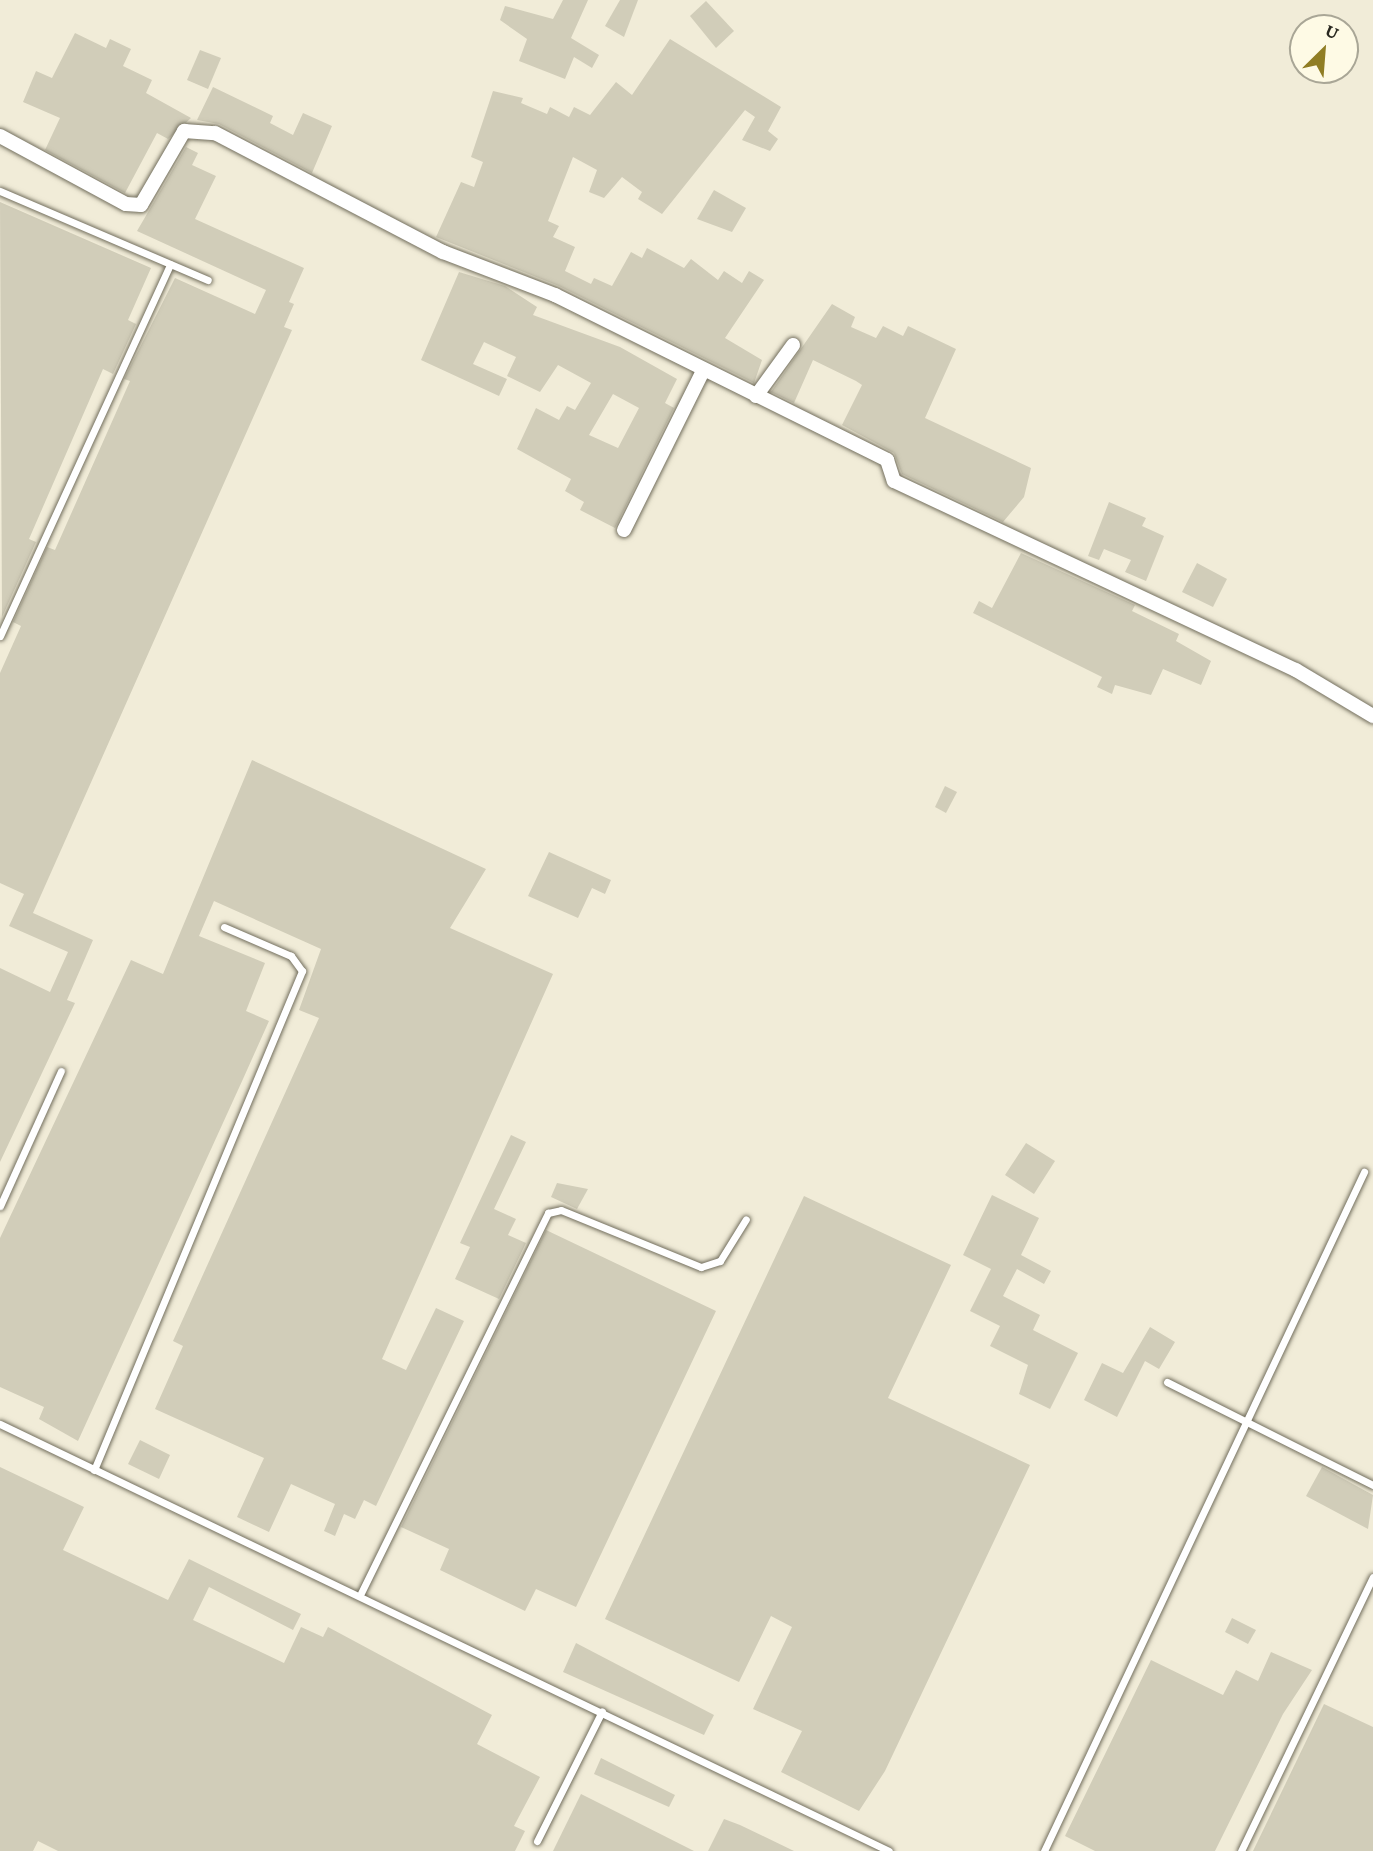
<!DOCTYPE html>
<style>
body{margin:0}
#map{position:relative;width:1373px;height:1851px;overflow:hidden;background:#f1ecd8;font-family:"Crimson Pro",serif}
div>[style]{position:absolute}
.building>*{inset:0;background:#d1cdb9}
.roads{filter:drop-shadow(0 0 2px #726e5d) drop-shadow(0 0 2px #726e5d)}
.lane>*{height:7px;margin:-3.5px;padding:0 3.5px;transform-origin:3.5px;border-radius:3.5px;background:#fff}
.street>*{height:14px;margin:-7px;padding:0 7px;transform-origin:7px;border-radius:7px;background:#fff}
span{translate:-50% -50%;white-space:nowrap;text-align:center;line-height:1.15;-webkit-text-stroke:5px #fefae5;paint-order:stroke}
.north{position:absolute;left:1289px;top:14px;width:70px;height:70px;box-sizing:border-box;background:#fefae5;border:2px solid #a9a696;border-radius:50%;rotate:25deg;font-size:19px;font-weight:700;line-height:28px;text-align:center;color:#29271f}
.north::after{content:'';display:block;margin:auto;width:24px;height:32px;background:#907d24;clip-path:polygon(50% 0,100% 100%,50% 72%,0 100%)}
</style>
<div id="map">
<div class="building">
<div style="clip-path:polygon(563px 0,588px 0,571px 38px,599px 55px,592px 68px,574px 57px,565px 79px,519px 61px,527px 39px,500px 20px,505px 6px,553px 19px)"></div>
<div style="clip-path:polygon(620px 0,638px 0,624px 37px,605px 26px)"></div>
<div style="clip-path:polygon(706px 1px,734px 31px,716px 48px,690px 16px)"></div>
<div style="clip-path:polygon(75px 33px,106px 48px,110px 39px,131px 49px,123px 66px,152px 80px,146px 93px,191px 118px,168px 139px,157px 133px,125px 193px,45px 150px,60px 118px,23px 102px,36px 71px,52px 78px)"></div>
<div style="clip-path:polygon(670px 39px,781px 107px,768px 131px,778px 139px,770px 151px,742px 140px,755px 117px,745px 110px,662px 214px,638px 199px,642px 192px,622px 177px,604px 198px,589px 192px,597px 170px,573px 157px,548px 221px,559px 226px,553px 237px,575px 247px,565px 271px,591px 284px,594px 278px,612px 286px,631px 252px,642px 258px,647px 248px,684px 268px,691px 259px,718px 280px,724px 271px,742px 283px,749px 271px,764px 280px,725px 338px,762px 360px,754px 383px,559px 286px,436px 237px,461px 182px,474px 187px,483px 162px,471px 157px,493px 91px,523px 98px,521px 103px,547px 114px,550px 107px,569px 117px,574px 107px,590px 115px,616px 82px,632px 95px)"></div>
<div style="clip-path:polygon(200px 50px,221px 58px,208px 89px,187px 80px)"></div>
<div style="clip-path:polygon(213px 87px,273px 116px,270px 123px,293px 135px,303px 113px,332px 126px,312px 173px,219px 124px,197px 120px)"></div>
<div style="clip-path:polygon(186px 147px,198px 153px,192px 165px,216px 176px,195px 219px,304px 268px,289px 302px,294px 304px,284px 327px,292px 330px,33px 913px,93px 940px,67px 1000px,75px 1003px,0 1162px,0 968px,50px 992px,68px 952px,9px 926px,24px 894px,0 883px,0 673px,21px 626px,13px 622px,47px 547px,55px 550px,130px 381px,124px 379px,175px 278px,255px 314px,266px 290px,137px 231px)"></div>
<div style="clip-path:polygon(714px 190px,746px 208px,732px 232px,697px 219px)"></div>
<div style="clip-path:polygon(0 202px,151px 268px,128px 320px,136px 324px,113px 374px,103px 369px,29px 539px,36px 542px,2px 617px)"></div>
<div style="clip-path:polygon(evenodd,459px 272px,505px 286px,537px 307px,533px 315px,620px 347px,677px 379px,665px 403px,674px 408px,615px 528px,580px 510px,584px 502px,565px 491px,571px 479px,517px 449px,536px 408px,559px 420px,567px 406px,575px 410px,591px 383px,558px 365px,540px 392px,507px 376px,516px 357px,484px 342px,473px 364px,507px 379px,499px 396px,421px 360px,459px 272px,613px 394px,639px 408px,618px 448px,589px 435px,613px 394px)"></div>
<div style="clip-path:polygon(832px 304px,855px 317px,851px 327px,876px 338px,883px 326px,903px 336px,908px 326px,956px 349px,925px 418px,1031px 468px,1024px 497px,1003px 522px,902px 474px,894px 453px,842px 425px,862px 385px,856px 381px,813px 360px,794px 403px,771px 392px)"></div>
<div style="clip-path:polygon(1109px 502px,1146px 518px,1142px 526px,1164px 536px,1146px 581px,1125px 572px,1131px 560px,1104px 549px,1099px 560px,1088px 556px)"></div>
<div style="clip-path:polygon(1021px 553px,1135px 605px,1132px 611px,1179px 634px,1176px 641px,1211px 661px,1201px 685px,1163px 669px,1151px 695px,1115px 685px,1112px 694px,1097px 687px,1102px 677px,973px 613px,979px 601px,992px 608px)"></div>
<div style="clip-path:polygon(1197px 563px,1227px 579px,1213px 607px,1182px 592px)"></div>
<div style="clip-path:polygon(252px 760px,486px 869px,450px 928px,553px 974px,382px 1359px,406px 1370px,436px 1308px,464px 1321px,376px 1506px,364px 1500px,355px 1519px,344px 1514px,335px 1536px,324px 1531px,335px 1504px,291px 1484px,269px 1532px,237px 1517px,264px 1458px,155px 1409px,183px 1346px,173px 1341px,319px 1018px,299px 1010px,321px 949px,214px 901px,199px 936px,265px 963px,246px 1011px,269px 1021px,243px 1079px,78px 1441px,39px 1419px,44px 1407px,0 1387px,0 1238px,131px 960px,163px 974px)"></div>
<div style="clip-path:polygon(945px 786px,957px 792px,946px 813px,935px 807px)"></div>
<div style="clip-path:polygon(549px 852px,611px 880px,605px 894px,592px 888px,578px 918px,528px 896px)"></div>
<div style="clip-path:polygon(511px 1135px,526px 1142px,494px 1209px,516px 1219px,508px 1235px,526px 1243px,499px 1299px,455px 1279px,470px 1247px,460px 1243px)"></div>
<div style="clip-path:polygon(1026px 1143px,1055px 1161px,1034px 1194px,1005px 1175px)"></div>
<div style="clip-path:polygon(557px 1183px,588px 1189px,577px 1209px,551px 1197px)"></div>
<div style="clip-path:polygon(992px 1195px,1039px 1218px,1021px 1255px,1051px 1271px,1044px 1284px,1017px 1269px,1003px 1296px,1040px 1315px,1033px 1330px,1078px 1353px,1050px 1409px,1019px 1394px,1028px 1365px,990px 1346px,1000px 1326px,970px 1311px,991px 1269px,963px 1255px)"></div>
<div style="clip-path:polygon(804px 1196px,951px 1265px,888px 1398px,1030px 1465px,885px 1771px,859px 1811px,781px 1772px,802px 1731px,753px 1709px,792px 1627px,771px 1616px,739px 1682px,605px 1619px)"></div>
<div style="clip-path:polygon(546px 1230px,716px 1311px,576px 1607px,536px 1589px,525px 1611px,440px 1570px,449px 1549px,401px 1527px)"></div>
<div style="clip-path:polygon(1150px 1327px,1175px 1342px,1159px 1369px,1145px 1361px,1117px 1417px,1084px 1400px,1102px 1363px,1123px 1373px)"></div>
<div style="clip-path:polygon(140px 1440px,170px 1455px,159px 1479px,128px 1464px)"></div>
<div style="clip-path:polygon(0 1467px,84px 1507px,63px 1550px,168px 1600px,189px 1559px,301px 1614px,293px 1630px,209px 1587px,193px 1620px,284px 1663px,301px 1627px,323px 1637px,328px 1627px,492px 1715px,477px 1744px,540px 1777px,514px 1826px,525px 1831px,515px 1851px,58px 1851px,38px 1841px,33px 1851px,0 1851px)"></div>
<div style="clip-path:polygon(1322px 1467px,1373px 1495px,1368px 1529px,1306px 1496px)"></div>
<div style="clip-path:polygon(1232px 1618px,1256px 1630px,1248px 1644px,1225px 1632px)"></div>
<div style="clip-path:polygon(576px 1643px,714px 1715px,704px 1735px,563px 1672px)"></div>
<div style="clip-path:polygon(1271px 1652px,1312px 1670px,1283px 1714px,1215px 1851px,1095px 1851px,1065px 1836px,1151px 1660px,1223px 1695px,1236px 1670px,1258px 1681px)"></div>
<div style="clip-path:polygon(1324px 1704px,1373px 1727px,1373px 1851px,1253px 1851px)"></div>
<div style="clip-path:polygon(601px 1758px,675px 1795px,669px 1807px,594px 1774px)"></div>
<div style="clip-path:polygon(581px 1794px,591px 1799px,694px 1851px,553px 1851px)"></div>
<div style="clip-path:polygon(724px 1819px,740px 1825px,794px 1851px,708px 1851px)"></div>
</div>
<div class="roads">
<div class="lane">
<div style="left:0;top:191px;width:226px;rotate:23.2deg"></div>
<div style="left:0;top:636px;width:409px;rotate:-65.4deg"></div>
<div style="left:0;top:1206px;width:148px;rotate:-65.7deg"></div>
<div style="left:1167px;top:1382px;width:230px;rotate:26.6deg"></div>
<div style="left:0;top:1424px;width:986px;rotate:25.66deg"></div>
<div style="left:94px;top:1470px;width:541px;rotate:-67.37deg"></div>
<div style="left:302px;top:971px;width:19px;rotate:-126deg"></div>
<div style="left:291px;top:956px;width:73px;rotate:-156.6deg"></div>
<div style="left:361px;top:1593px;width:424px;rotate:-63.8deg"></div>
<div style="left:548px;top:1213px;width:13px;rotate:-13deg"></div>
<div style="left:561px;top:1210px;width:151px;rotate:22.2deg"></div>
<div style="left:701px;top:1267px;width:20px;rotate:-18deg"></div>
<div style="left:720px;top:1261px;width:49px;rotate:-58.2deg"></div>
<div style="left:537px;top:1841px;width:145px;rotate:-63.4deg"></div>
<div style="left:1044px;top:1851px;width:751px;rotate:-64.77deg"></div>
<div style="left:1241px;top:1851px;width:304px;rotate:-64.3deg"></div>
</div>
<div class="street">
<div style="left:0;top:136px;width:143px;rotate:28.4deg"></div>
<div style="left:126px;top:204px;width:15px;rotate:4deg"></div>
<div style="left:141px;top:205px;width:86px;rotate:-59.8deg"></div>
<div style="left:184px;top:131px;width:31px;rotate:4deg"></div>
<div style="left:215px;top:133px;width:257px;rotate:27.6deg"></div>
<div style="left:443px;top:252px;width:120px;rotate:21deg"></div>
<div style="left:555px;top:295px;width:371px;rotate:26.4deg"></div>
<div style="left:887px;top:460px;width:22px;rotate:72deg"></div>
<div style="left:894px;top:481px;width:444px;rotate:25.2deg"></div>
<div style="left:1296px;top:670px;width:90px;rotate:30.9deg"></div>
<div style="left:756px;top:396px;width:63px;rotate:-54deg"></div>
<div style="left:624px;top:530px;width:178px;rotate:-63.6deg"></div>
</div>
</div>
<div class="north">U</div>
</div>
